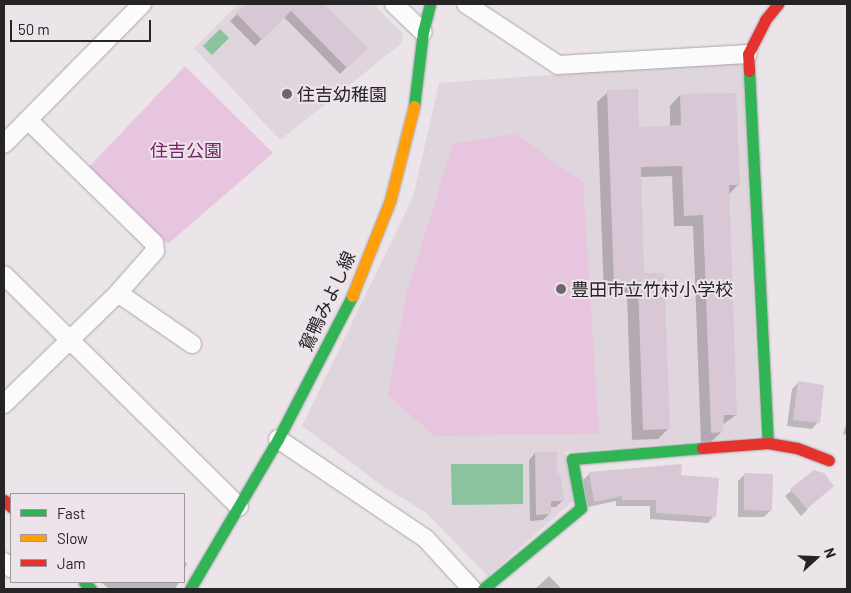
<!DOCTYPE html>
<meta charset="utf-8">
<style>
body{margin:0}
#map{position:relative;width:851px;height:593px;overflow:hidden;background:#ebe5e9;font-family:Barlow,"Noto Sans JP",sans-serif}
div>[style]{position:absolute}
.built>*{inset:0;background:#dfd5dc}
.green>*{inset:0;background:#e7c5df}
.water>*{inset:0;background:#8ac39d}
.shadow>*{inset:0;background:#0003}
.building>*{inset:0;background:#d8c7d4}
.roads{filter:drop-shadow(0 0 1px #a8a5a8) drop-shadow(0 0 1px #a8a5a8)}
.street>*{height:18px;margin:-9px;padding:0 9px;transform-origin:9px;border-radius:9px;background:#fcfbfc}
.fast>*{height:11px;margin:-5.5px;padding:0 5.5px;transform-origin:5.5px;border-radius:5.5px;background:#30b455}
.slow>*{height:11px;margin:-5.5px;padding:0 5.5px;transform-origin:5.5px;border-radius:5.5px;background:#ff9f0a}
.jam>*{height:11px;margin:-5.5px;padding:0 5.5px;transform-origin:5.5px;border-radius:5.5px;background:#e5322d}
.dots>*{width:14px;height:14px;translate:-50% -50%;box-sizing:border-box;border:2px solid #ede3ea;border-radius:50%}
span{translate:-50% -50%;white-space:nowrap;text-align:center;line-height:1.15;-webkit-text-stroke:4px #ede3ea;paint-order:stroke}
.poi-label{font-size:18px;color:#272426}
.left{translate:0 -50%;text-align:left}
.park-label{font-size:18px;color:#76216a}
.street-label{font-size:18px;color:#272426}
.frame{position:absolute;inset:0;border:5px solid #272426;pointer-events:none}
.legend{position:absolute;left:10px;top:493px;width:175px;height:90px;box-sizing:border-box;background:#ede3ea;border:1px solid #9e979c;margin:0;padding:6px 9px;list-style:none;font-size:15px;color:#272426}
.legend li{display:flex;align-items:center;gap:10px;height:25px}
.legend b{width:25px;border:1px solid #9e979c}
.north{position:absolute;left:791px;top:533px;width:50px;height:50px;-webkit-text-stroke:4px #ede3ea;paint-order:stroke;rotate:70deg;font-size:14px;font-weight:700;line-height:20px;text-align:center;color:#272426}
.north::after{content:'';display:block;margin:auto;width:18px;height:22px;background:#272426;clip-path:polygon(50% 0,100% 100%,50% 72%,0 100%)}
.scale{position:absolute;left:10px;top:20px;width:141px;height:22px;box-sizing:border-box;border:2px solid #272426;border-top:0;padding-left:6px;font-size:15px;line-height:18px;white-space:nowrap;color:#272426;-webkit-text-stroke:4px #ede3ea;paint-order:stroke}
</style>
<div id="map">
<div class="built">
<div style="clip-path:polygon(238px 4px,373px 4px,403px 34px,402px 43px,280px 140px,194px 48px)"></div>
<div style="clip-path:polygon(742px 61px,760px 436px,565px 452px,573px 501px,488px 576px,425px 512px,381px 485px,302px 426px,413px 197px,439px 83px)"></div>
</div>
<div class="green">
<div style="clip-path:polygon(185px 66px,273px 153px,168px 244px,89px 167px)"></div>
<div style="clip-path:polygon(515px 134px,583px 182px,599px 434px,435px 436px,388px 396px,406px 295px,453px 144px)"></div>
</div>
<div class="water">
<div style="clip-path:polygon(220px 29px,229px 38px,212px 55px,203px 46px)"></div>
<div style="clip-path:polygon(451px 464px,523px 464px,523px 504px,452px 505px)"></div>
</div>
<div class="shadow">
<div style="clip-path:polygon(248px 4px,323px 4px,366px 48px,340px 74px,284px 17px,255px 46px,230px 21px)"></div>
<div style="clip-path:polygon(608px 92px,638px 128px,670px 127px,670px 106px,680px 95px,739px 184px,728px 195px,736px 415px,722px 425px,721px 432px,711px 442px,701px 443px,693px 226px,674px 226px,672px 176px,641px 177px,643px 275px,668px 429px,658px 439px,632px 440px,627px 295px,604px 296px,597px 102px)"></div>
<div style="clip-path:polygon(798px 383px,818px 422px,812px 429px,787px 426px,792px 389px)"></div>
<div style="clip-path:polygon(847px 422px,847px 435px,843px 434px)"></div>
<div style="clip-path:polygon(535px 453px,556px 477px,562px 501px,556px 507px,549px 507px,549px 514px,543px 520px,530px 521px,529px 460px)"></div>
<div style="clip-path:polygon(590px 473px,680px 476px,714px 516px,708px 523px,650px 519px,650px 506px,616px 506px,616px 501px,588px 507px,583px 480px)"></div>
<div style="clip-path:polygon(812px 473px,807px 510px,801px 516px,785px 496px)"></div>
<div style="clip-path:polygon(745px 474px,770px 511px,764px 517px,738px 517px,738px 481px)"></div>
<div style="clip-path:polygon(184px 561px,187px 564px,184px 570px)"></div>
<div style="clip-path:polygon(549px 576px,562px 589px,535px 589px)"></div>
<div style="clip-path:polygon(101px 582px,179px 582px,175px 589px,109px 589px)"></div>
</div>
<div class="building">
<div style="clip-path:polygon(246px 4px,324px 4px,368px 48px,347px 68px,291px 11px,262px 40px,236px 13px)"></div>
<div style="clip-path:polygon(638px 89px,639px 127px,681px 125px,680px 94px,736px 93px,740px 185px,729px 185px,737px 415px,724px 415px,723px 432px,711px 433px,703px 215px,684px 216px,682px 166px,641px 167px,644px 273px,664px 273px,670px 429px,643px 430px,638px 285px,614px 286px,607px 90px)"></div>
<div style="clip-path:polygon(798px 381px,824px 385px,820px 423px,793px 420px)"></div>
<div style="clip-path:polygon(535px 452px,557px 452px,557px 475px,560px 475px,564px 501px,551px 501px,551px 514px,536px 515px)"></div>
<div style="clip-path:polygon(682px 464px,681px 475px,719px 478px,716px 517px,656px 513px,656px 500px,622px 500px,622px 496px,594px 502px,589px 472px)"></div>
<div style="clip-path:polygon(814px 470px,824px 473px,834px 486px,807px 509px,790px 489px)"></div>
<div style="clip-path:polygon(744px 473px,773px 474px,772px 511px,744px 510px)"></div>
</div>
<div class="roads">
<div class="street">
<div style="left:394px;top:4px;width:40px;rotate:44deg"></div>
<div style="left:466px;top:4px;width:110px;rotate:33.5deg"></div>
<div style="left:558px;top:65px;width:190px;rotate:-3.3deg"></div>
<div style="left:4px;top:144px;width:197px;rotate:-45.4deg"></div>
<div style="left:4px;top:275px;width:330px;rotate:44.6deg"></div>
<div style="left:118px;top:293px;width:90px;rotate:34.6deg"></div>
<div style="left:4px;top:404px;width:159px;rotate:-44.2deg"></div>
<div style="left:118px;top:293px;width:56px;rotate:-48.6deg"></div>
<div style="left:155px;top:251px;width:8px;rotate:-97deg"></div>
<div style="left:154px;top:243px;width:176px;rotate:-135.7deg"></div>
<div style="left:278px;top:439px;width:179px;rotate:34deg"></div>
<div style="left:426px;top:539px;width:68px;rotate:47.4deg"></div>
<div style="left:4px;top:562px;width:9px;rotate:41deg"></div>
</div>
<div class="fast">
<div style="left:749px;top:71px;width:372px;rotate:87.1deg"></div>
<div style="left:414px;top:106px;width:75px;rotate:-83.1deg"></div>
<div style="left:423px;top:32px;width:29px;rotate:-76deg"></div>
<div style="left:84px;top:582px;width:10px;rotate:45deg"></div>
<div style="left:190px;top:589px;width:174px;rotate:-59.6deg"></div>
<div style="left:278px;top:439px;width:161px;rotate:-62.6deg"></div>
<div style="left:483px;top:589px;width:127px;rotate:-39.6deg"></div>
<div style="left:581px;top:508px;width:50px;rotate:-100.4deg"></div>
<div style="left:572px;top:459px;width:130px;rotate:-4.8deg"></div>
</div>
<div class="slow">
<div style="left:352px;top:296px;width:102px;rotate:-68.2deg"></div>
<div style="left:390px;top:201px;width:98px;rotate:-75.8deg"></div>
</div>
<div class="jam">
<div style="left:749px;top:71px;width:17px;rotate:-93deg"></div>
<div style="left:748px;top:54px;width:38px;rotate:-63deg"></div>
<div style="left:765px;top:20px;width:21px;rotate:-51deg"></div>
<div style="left:702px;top:448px;width:66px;rotate:-4.3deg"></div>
<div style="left:768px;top:443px;width:29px;rotate:10deg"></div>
<div style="left:797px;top:448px;width:34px;rotate:21deg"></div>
<div style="left:4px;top:500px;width:10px;rotate:45deg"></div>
</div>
</div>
<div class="dots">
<div style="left:287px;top:94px;background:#6c686a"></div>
<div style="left:561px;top:289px;background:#6c686a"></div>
</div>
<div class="poi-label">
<span class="left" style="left:297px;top:94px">住吉幼稚園</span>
<span class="left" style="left:571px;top:289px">豊田市立竹村小学校</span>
</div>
<div class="park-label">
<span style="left:186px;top:150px">住吉公園</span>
</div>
<div class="street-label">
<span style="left:327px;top:301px;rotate:-65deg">鴛鴨みよし線</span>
</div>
<div class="frame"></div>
<ul class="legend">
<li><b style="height:6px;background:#30b455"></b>Fast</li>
<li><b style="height:6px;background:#ff9f0a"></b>Slow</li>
<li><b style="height:6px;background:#e5322d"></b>Jam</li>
</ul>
<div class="north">N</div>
<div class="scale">50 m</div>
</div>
